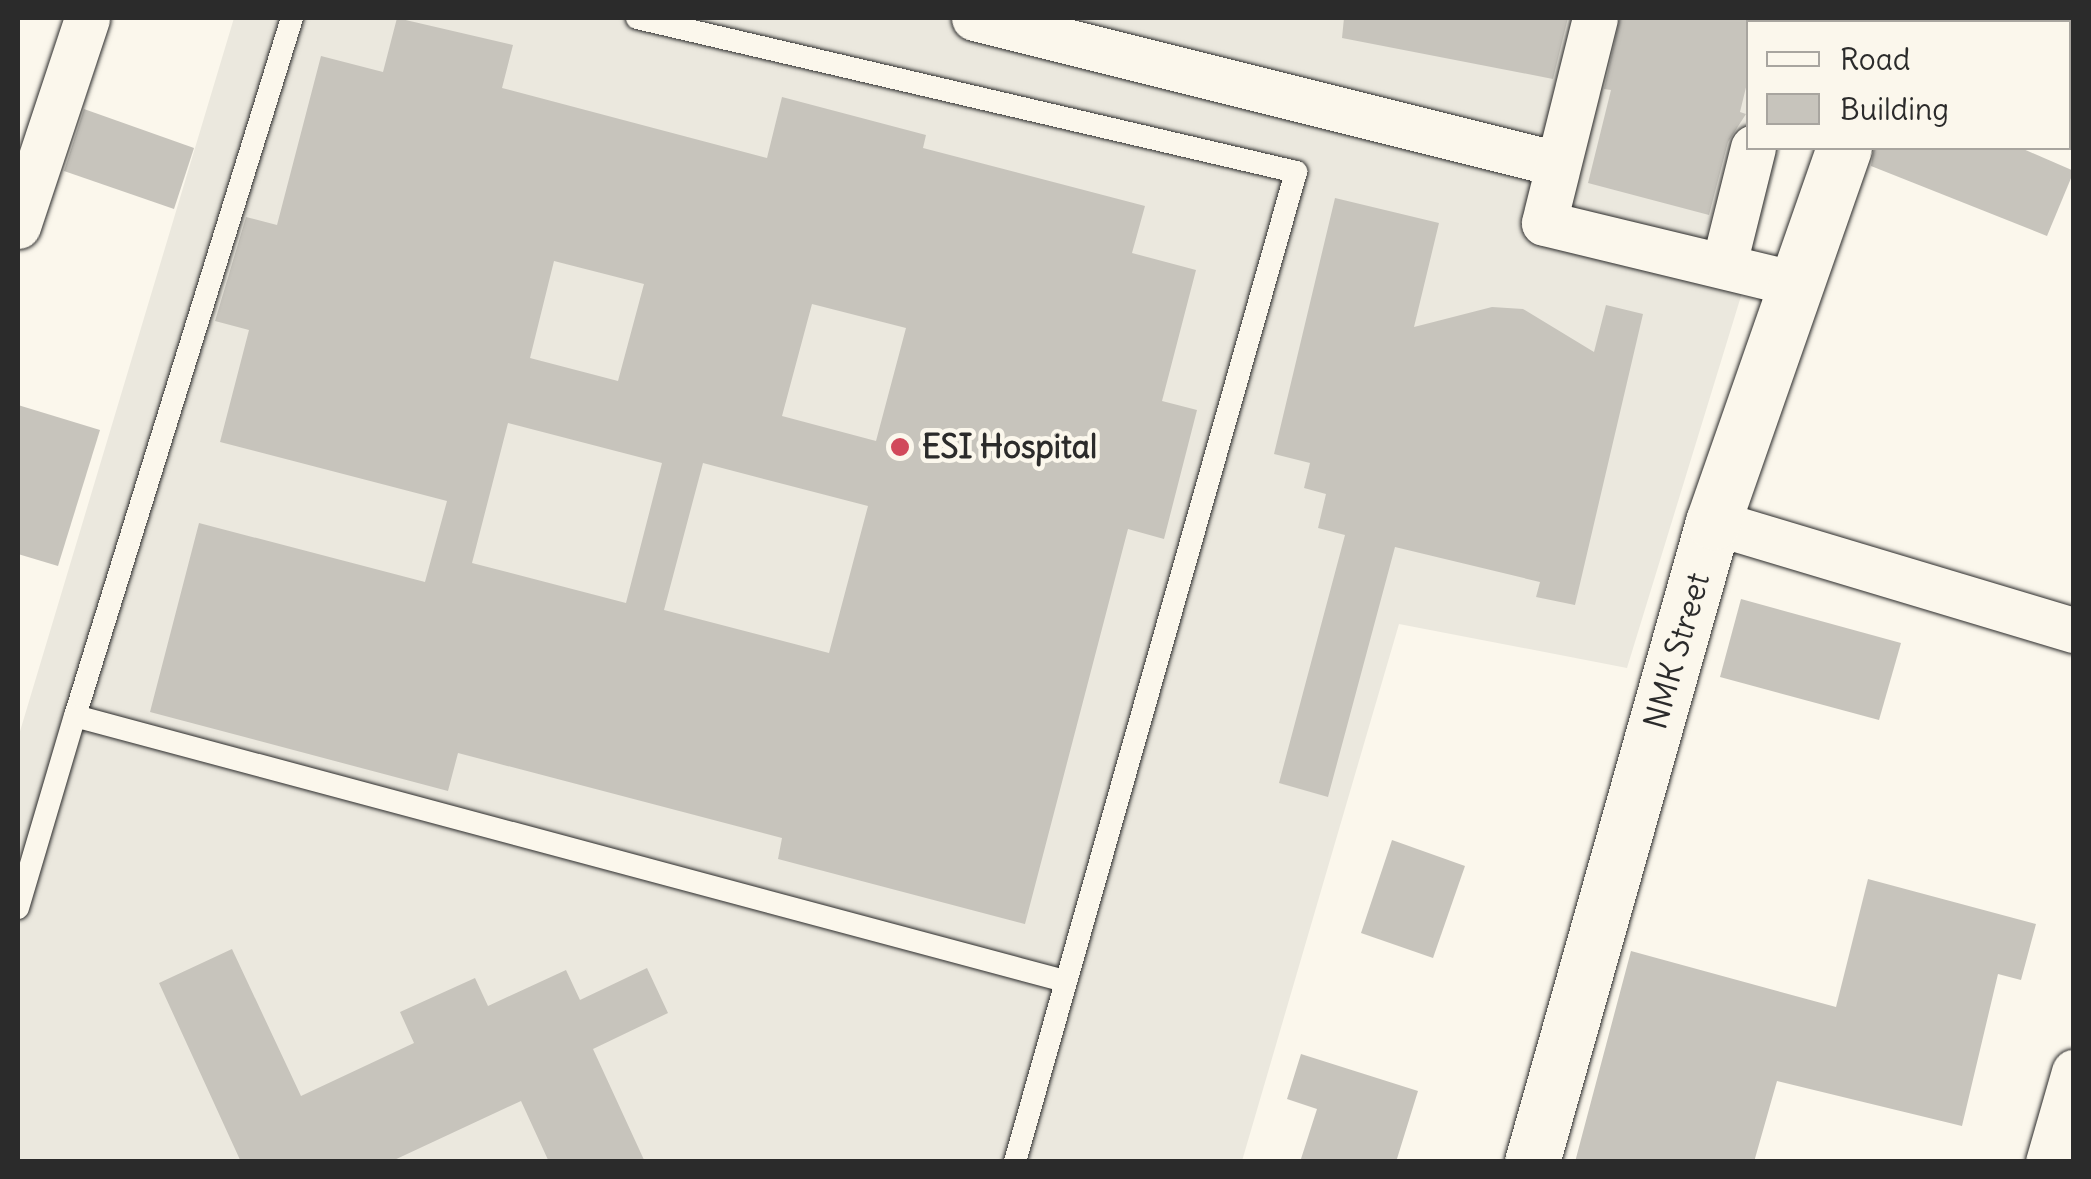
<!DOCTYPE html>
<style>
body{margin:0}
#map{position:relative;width:2091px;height:1179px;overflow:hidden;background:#fbf7ec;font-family:Delius,sans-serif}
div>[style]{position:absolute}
.built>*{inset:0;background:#ebe8de}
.building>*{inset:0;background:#c7c4bc}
.roads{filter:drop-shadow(0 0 2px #2b2b2b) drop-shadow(0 0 2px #2b2b2b)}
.service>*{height:22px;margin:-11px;padding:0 11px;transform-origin:11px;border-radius:11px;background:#fbf7ec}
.minor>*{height:45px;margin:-22.5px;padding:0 22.5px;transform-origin:22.5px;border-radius:22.5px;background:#fbf7ec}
.tertiary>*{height:55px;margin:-27.5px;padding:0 27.5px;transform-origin:27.5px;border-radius:27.5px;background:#fbf7ec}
.dots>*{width:28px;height:28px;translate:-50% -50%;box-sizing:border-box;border:5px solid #fbf7ec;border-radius:50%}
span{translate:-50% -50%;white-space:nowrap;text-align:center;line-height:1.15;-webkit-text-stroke:9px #fbf7ec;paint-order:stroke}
.poi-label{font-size:32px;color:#2b2b2b;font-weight:700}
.left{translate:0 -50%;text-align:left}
.street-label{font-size:32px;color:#2b2b2b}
.frame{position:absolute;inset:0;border:20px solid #2b2b2b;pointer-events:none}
.legend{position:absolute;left:1746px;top:20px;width:325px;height:130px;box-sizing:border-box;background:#fbf7ec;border:2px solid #a8a59f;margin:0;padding:12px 18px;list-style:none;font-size:30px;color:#2b2b2b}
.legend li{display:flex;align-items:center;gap:20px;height:50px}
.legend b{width:50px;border:2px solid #a8a59f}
</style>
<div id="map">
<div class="built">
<div style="clip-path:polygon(234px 18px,1814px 18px,1813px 22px,1748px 22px,1748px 148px,1781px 148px,1749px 270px,1627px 668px,1399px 624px,1242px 1161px,18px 1162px,18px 738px)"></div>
</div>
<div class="building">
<div style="clip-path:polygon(evenodd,397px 18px,513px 45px,502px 88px,767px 158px,782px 97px,926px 135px,923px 148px,1145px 206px,1132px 253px,1196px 270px,1162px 401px,1197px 410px,1164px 539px,1128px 529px,1025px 924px,778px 859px,782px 838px,458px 753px,448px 791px,150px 712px,199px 523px,425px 582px,447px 501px,220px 442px,249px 330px,215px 321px,246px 217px,277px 225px,321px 56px,383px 72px,397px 18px,554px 261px,644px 284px,618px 381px,530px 358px,554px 261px,397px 18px,812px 304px,906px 328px,876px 441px,782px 416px,812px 304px,397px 18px,508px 423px,662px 463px,626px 603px,472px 563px,508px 423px,397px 18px,703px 463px,868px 506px,829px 653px,664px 610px,703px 463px)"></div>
<div style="clip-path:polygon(1344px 18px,1568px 18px,1553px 79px,1342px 38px)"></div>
<div style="clip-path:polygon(1620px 18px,1748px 18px,1748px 79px,1740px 112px,1746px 114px,1728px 142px,1709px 215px,1588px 183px,1611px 90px,1604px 89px)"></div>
<div style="clip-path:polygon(84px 109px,194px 148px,174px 209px,64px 171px)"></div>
<div style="clip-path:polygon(1874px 148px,2021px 148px,2074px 171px,2047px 236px,1871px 166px)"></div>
<div style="clip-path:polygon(1335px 198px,1439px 223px,1414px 327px,1492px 307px,1523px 309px,1594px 352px,1606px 305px,1643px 314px,1575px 605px,1536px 597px,1540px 582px,1395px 547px,1328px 797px,1279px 783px,1345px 535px,1318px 528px,1326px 494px,1304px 488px,1310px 463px,1274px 454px)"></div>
<div style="clip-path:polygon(18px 405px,100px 430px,58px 566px,18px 554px)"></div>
<div style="clip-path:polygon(1741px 599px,1901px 643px,1879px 720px,1720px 677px)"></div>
<div style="clip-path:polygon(1392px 840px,1465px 866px,1433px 958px,1361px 933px)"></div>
<div style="clip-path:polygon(1868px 879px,2036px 924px,2021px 980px,1998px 974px,1962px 1126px,1777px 1081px,1754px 1162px,1575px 1162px,1631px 951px,1836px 1007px)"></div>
<div style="clip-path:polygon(232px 949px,301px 1096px,414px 1043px,400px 1012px,475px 978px,488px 1006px,566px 970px,580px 1000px,647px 968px,668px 1013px,593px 1049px,645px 1162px,549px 1162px,521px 1101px,390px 1162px,241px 1162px,159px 983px)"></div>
<div style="clip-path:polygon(1301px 1054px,1418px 1091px,1396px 1162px,1300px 1162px,1317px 1109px,1287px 1099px)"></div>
</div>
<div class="roads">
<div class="service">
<div style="left:637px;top:18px;width:677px;rotate:13.15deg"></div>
<div style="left:1296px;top:172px;width:1029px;rotate:105.85deg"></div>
<div style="left:75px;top:716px;width:731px;rotate:-72.73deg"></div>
<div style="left:18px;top:908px;width:200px;rotate:-73.5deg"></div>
<div style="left:75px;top:716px;width:1025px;rotate:14.99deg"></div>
</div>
<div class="minor">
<div style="left:974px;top:18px;width:602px;rotate:14.04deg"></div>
<div style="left:1595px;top:18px;width:211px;rotate:104deg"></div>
<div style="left:1544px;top:223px;width:259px;rotate:13.6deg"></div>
<div style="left:1784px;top:22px;width:4px;rotate:-76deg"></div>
<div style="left:18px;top:226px;width:219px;rotate:-71.6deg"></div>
<div style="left:1724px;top:264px;width:120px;rotate:-76deg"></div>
<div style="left:1713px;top:522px;width:377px;rotate:16.7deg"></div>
<div style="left:2048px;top:1162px;width:94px;rotate:-73.9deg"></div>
</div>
<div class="tertiary">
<div style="left:1888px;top:22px;width:4px;rotate:-63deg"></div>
<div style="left:1532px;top:1162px;width:665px;rotate:-74.21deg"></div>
<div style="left:1713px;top:522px;width:396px;rotate:-70.7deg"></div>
</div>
</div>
<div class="dots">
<div style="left:900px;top:447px;background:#d1495b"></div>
</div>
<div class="poi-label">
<span class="left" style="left:922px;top:447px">ESI Hospital</span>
</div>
<div class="street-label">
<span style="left:1677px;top:651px;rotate:-74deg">NMK Street</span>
</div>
<div class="frame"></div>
<ul class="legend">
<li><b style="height:12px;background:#fbf7ec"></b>Road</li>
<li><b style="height:28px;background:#c7c4bc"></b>Building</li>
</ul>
</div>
